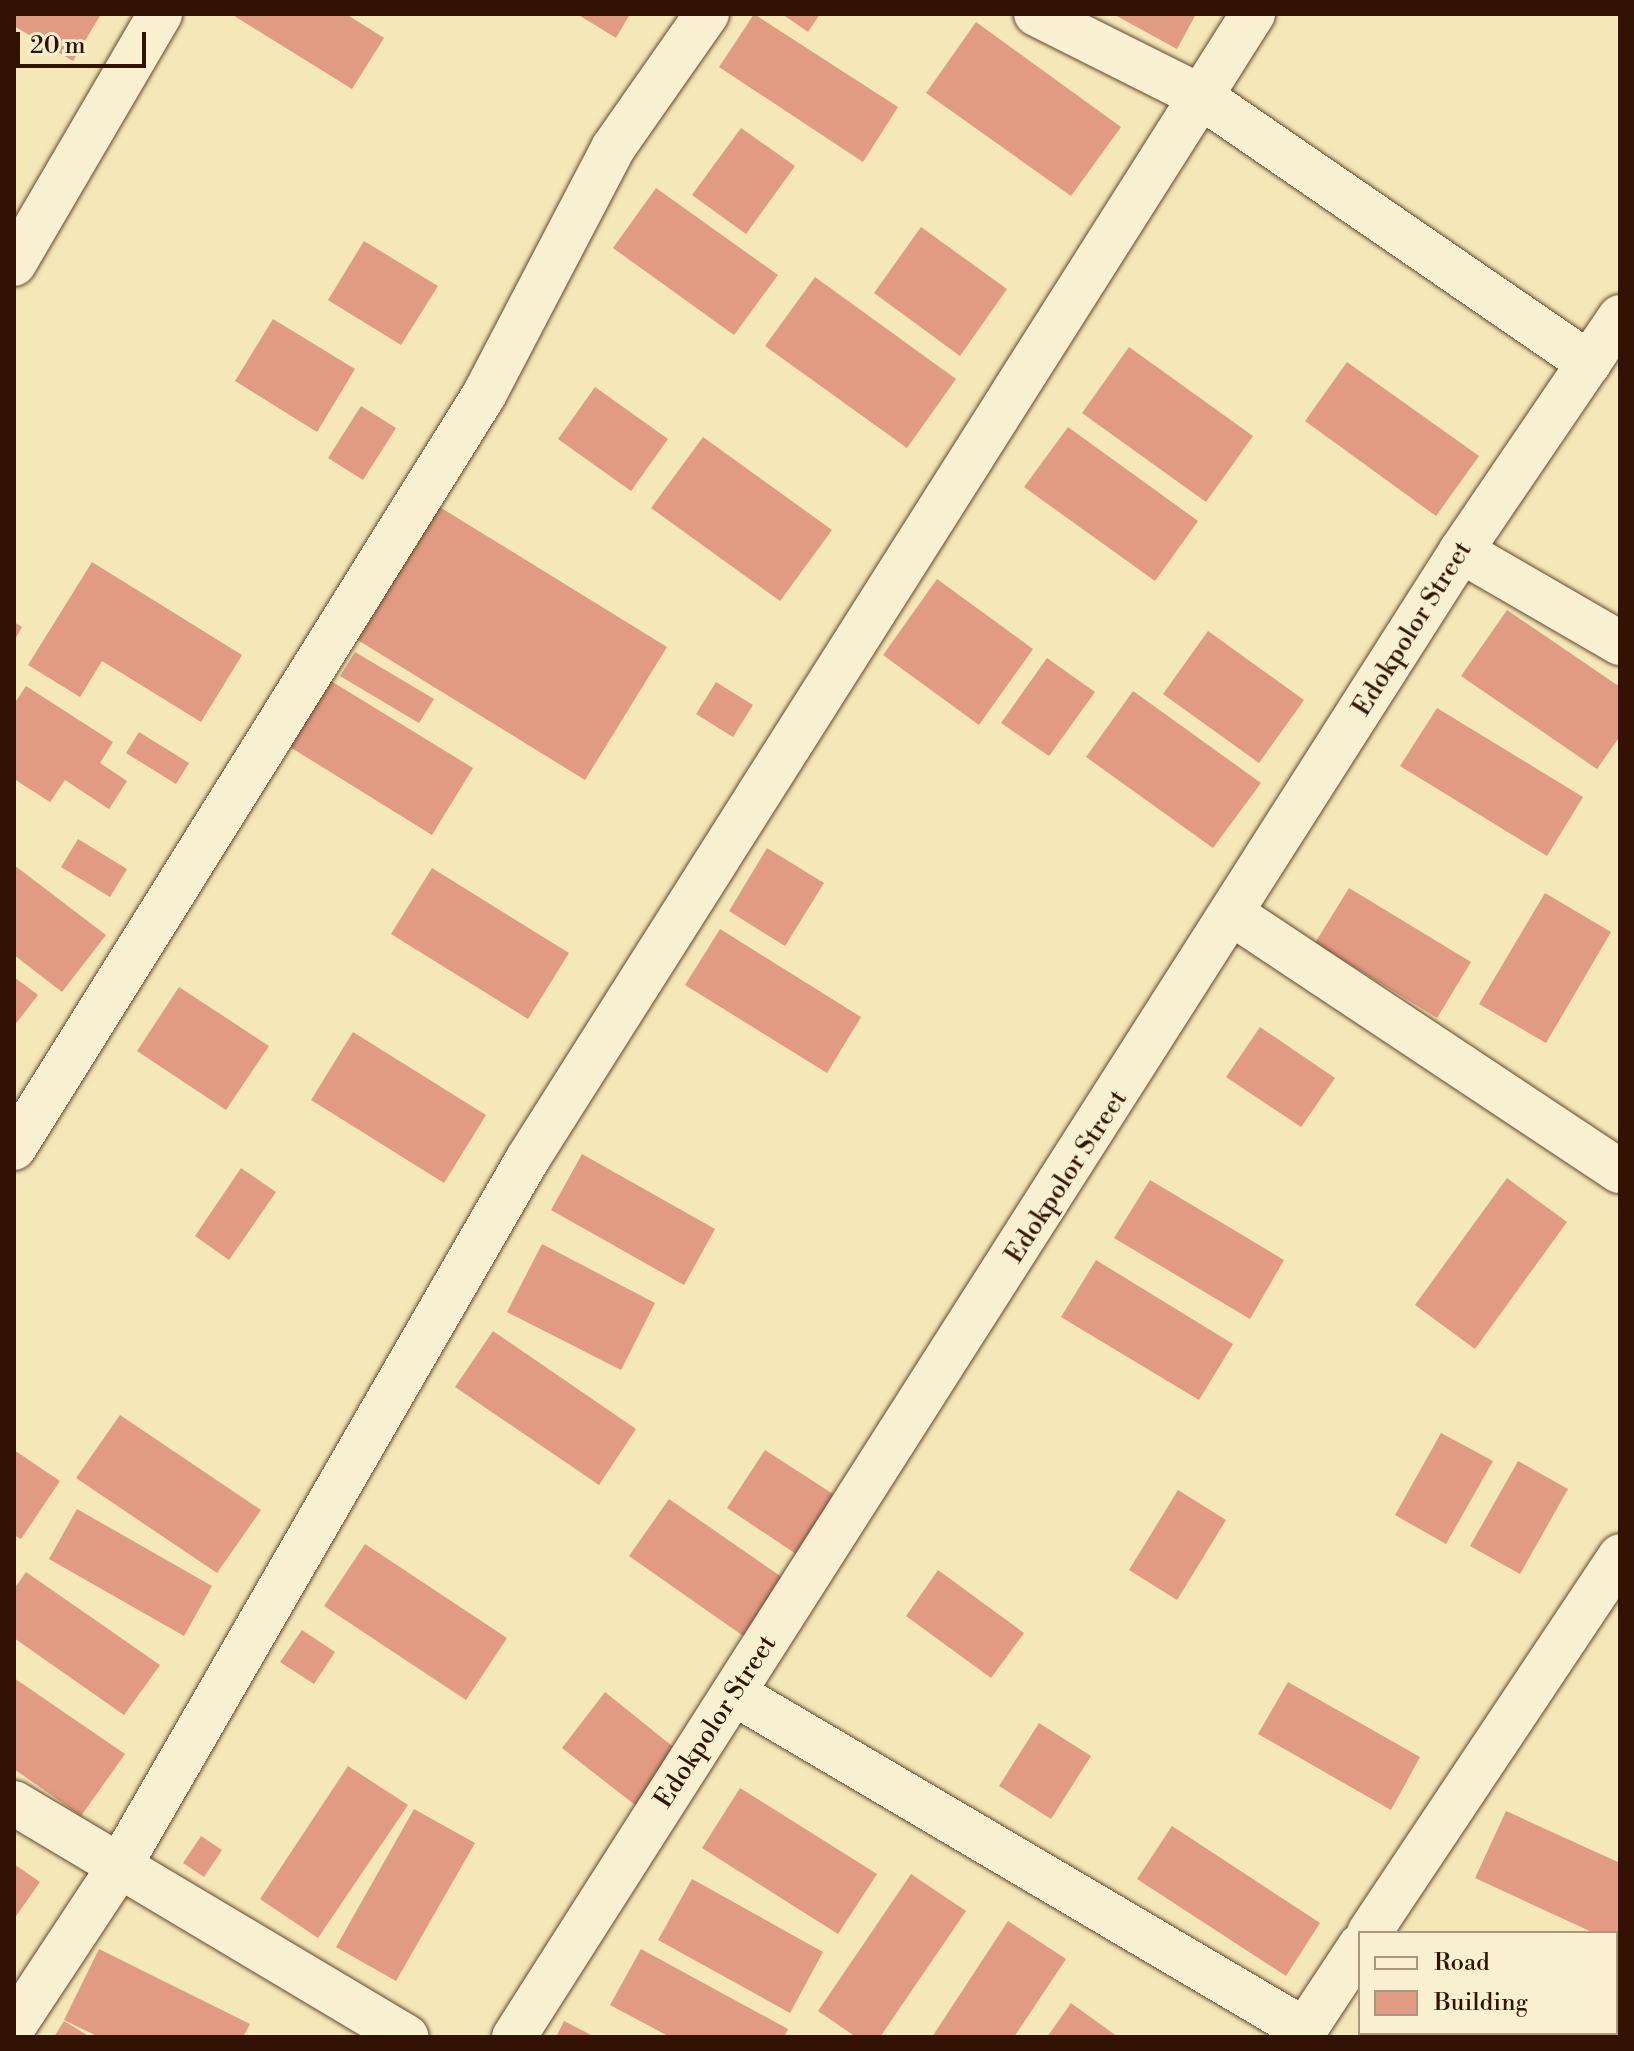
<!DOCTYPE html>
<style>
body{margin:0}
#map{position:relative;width:1634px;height:2051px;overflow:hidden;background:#f5e8b8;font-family:"Libre Bodoni",serif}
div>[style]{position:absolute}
.building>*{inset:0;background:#e29b83}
.roads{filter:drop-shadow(0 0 2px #634830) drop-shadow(0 0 2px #634830)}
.minor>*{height:44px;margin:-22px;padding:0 22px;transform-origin:22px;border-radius:22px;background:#f8f0d1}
span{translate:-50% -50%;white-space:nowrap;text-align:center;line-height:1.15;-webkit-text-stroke:6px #f8f0d1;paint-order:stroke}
.street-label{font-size:26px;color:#321202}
.frame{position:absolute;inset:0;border:16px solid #321202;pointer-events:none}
.legend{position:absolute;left:1358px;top:1931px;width:260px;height:104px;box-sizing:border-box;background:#f8f0d1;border:2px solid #a9977e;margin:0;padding:10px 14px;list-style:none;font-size:24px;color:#321202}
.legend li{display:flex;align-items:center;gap:16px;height:40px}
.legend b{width:40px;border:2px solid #a9977e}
.scale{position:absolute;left:16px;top:32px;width:130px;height:36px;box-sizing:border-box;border:4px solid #321202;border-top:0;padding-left:10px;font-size:24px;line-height:28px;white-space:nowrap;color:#321202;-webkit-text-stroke:6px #f8f0d1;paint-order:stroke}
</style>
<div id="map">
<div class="building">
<div style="clip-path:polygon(14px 14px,101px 14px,73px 61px,14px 26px)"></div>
<div style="clip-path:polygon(231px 14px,346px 14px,384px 38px,352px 89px)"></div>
<div style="clip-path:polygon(577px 14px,630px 14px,616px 38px)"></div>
<div style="clip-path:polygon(754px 14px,898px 107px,863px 162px,719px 67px)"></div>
<div style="clip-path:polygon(782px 14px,820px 14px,808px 32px)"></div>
<div style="clip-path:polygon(1113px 14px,1196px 14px,1177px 49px)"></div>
<div style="clip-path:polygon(976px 22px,1121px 127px,1071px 196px,926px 93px)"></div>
<div style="clip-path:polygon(741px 128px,795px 166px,746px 234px,692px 195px)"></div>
<div style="clip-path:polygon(656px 188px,778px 275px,734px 335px,613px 248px)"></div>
<div style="clip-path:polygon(921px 227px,1007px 289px,960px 356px,874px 293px)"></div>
<div style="clip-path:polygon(364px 241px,438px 286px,401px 345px,328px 300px)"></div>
<div style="clip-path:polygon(815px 277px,956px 379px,907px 448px,765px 346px)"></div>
<div style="clip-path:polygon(273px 319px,355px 369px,317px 432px,235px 381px)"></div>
<div style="clip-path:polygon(1129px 347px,1253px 436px,1206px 502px,1082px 413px)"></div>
<div style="clip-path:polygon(1347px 362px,1479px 456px,1436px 516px,1305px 421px)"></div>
<div style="clip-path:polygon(595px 387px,668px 439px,631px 491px,558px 439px)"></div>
<div style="clip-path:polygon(361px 406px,396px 428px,363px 480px,328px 458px)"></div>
<div style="clip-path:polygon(1068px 427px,1198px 521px,1155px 581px,1024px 487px)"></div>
<div style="clip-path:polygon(703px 437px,832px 530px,780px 601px,651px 508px)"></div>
<div style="clip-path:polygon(438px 506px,667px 647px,585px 780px,356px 639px)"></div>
<div style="clip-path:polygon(92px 562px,242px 655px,201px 722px,102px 661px,80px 697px,28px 665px)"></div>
<div style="clip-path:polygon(937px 579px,1033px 649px,979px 725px,883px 655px)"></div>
<div style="clip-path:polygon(1507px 610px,1620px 687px,1620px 736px,1597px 769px,1461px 676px)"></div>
<div style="clip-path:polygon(14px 622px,22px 627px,14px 641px)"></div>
<div style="clip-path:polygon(1208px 631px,1304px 700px,1259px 763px,1163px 694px)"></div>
<div style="clip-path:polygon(355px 652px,434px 699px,419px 723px,340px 676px)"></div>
<div style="clip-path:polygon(1047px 658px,1095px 692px,1049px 756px,1001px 723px)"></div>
<div style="clip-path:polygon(331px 681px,473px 768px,432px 835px,290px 747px)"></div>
<div style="clip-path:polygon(716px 682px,753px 705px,733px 737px,696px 714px)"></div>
<div style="clip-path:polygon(26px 686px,113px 742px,100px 763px,127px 781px,109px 809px,65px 780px,50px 802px,14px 779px,14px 704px)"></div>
<div style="clip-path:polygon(1133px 691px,1261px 783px,1213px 848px,1086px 757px)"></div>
<div style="clip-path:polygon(1437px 708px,1583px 797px,1547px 856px,1400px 766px)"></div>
<div style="clip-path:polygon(139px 732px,189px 763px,176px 784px,126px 753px)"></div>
<div style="clip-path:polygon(78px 839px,127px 869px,110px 897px,61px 867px)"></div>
<div style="clip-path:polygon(767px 848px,824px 883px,785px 946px,729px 911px)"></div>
<div style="clip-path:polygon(14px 865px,106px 935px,62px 992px,14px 955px)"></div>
<div style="clip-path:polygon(432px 868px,569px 953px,528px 1019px,391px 934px)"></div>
<div style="clip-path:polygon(1349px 888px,1471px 962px,1437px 1018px,1315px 943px)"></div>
<div style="clip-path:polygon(1545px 893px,1611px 932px,1546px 1043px,1479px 1004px)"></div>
<div style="clip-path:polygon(720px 929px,861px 1017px,827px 1073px,685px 985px)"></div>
<div style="clip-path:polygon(14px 977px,38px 995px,14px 1026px)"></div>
<div style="clip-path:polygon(179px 987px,269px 1046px,226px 1110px,137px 1051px)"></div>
<div style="clip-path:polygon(1260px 1027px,1335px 1078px,1301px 1127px,1226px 1077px)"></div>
<div style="clip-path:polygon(353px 1032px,486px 1115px,444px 1183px,311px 1100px)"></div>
<div style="clip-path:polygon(582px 1154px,715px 1229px,684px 1285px,551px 1210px)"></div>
<div style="clip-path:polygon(241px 1168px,276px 1192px,229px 1260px,195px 1236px)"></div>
<div style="clip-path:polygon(1507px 1178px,1567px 1222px,1475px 1349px,1415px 1305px)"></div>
<div style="clip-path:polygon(1150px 1180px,1284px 1260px,1250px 1319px,1114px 1238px)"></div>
<div style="clip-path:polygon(542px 1244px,655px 1303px,621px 1370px,507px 1312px)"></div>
<div style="clip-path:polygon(1096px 1260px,1233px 1344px,1199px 1400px,1061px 1317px)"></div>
<div style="clip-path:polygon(493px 1331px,636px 1429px,599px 1485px,455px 1387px)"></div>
<div style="clip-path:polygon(120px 1415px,261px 1510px,217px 1573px,76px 1478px)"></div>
<div style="clip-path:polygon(1441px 1433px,1493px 1461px,1446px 1544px,1395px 1515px)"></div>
<div style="clip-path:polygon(14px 1450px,60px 1481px,21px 1539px,14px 1535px)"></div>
<div style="clip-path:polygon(765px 1450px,847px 1503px,808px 1562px,727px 1508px)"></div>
<div style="clip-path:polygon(1518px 1461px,1568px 1489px,1520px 1574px,1470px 1546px)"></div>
<div style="clip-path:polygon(1178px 1490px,1226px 1520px,1177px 1600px,1129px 1570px)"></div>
<div style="clip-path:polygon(669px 1499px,799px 1589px,759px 1647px,629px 1556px)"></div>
<div style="clip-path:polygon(77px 1509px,212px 1586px,184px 1636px,49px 1559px)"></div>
<div style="clip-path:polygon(365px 1544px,507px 1638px,466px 1700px,324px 1606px)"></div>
<div style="clip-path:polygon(938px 1570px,1024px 1633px,991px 1678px,906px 1616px)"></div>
<div style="clip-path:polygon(26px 1572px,160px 1665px,124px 1715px,14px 1638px,14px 1589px)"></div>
<div style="clip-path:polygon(302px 1630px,335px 1652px,314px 1684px,280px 1662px)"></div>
<div style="clip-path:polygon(14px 1678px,125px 1754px,81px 1816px,14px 1769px)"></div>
<div style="clip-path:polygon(1288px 1682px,1420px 1757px,1391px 1810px,1258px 1734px)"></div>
<div style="clip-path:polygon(605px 1692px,687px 1758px,644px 1812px,562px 1748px)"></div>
<div style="clip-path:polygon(1039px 1723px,1091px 1756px,1051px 1819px,999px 1786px)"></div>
<div style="clip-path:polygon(348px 1766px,408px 1805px,318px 1938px,260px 1899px)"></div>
<div style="clip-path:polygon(740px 1788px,877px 1874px,838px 1934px,702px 1848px)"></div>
<div style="clip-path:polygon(414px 1809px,475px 1843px,396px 1981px,336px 1947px)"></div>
<div style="clip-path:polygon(1506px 1811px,1620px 1863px,1620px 1945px,1616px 1933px,1594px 1933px,1475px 1878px)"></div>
<div style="clip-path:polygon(1172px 1826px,1320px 1923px,1286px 1976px,1137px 1879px)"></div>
<div style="clip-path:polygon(201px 1836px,222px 1850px,204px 1877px,183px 1863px)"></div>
<div style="clip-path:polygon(14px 1864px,40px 1882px,14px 1919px)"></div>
<div style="clip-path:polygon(911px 1874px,966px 1911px,880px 2037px,856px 2037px,818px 2011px)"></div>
<div style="clip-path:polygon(692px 1879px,823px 1952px,790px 2013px,658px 1940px)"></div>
<div style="clip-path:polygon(1008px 1921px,1066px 1959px,1014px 2037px,932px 2037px)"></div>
<div style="clip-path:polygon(99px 1949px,250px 2024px,243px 2037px,99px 2037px,64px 2020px)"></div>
<div style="clip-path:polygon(641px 1949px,788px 2029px,784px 2037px,670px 2037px,610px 2005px)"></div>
<div style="clip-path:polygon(1071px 2003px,1118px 2037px,1047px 2037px)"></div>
<div style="clip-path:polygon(64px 2021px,90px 2037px,54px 2037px)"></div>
<div style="clip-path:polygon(564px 2021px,595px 2037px,556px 2037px)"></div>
<div style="clip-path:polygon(1368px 2033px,1511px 2033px,1518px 2037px,1375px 2037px)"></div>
</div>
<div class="roads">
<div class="minor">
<div style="left:1036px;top:14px;width:183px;rotate:26.6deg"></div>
<div style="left:1200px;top:96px;width:472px;rotate:34.5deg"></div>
<div style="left:14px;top:264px;width:290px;rotate:-59.7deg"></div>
<div style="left:1461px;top:551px;width:184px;rotate:30.1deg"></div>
<div style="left:1234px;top:915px;width:463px;rotate:33.6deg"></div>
<div style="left:14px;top:1148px;width:888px;rotate:-58.03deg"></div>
<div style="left:484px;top:395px;width:279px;rotate:-62.4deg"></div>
<div style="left:613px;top:148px;width:164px;rotate:-55deg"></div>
<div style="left:735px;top:1694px;width:662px;rotate:30.52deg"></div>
<div style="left:14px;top:1803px;width:457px;rotate:30.8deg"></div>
<div style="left:1369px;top:1933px;width:453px;rotate:-56.3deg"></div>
<div style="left:14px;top:2026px;width:191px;rotate:-56.6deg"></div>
<div style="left:119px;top:1867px;width:816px;rotate:-60.01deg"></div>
<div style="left:527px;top:1160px;width:1357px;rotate:-57.65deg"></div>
<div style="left:514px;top:2037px;width:1762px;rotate:-57.49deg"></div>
<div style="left:1461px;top:551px;width:283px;rotate:-55.8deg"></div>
<div style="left:1300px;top:2037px;width:109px;rotate:-56.6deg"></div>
</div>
</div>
<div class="street-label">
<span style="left:1413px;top:629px;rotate:-58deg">Edokpolor Street</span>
<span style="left:1067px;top:1177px;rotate:-57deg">Edokpolor Street</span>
<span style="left:716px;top:1722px;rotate:-57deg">Edokpolor Street</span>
</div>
<div class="frame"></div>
<ul class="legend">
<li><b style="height:10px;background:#f8f0d1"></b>Road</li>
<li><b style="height:22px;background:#e29b83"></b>Building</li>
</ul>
<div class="scale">20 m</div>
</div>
